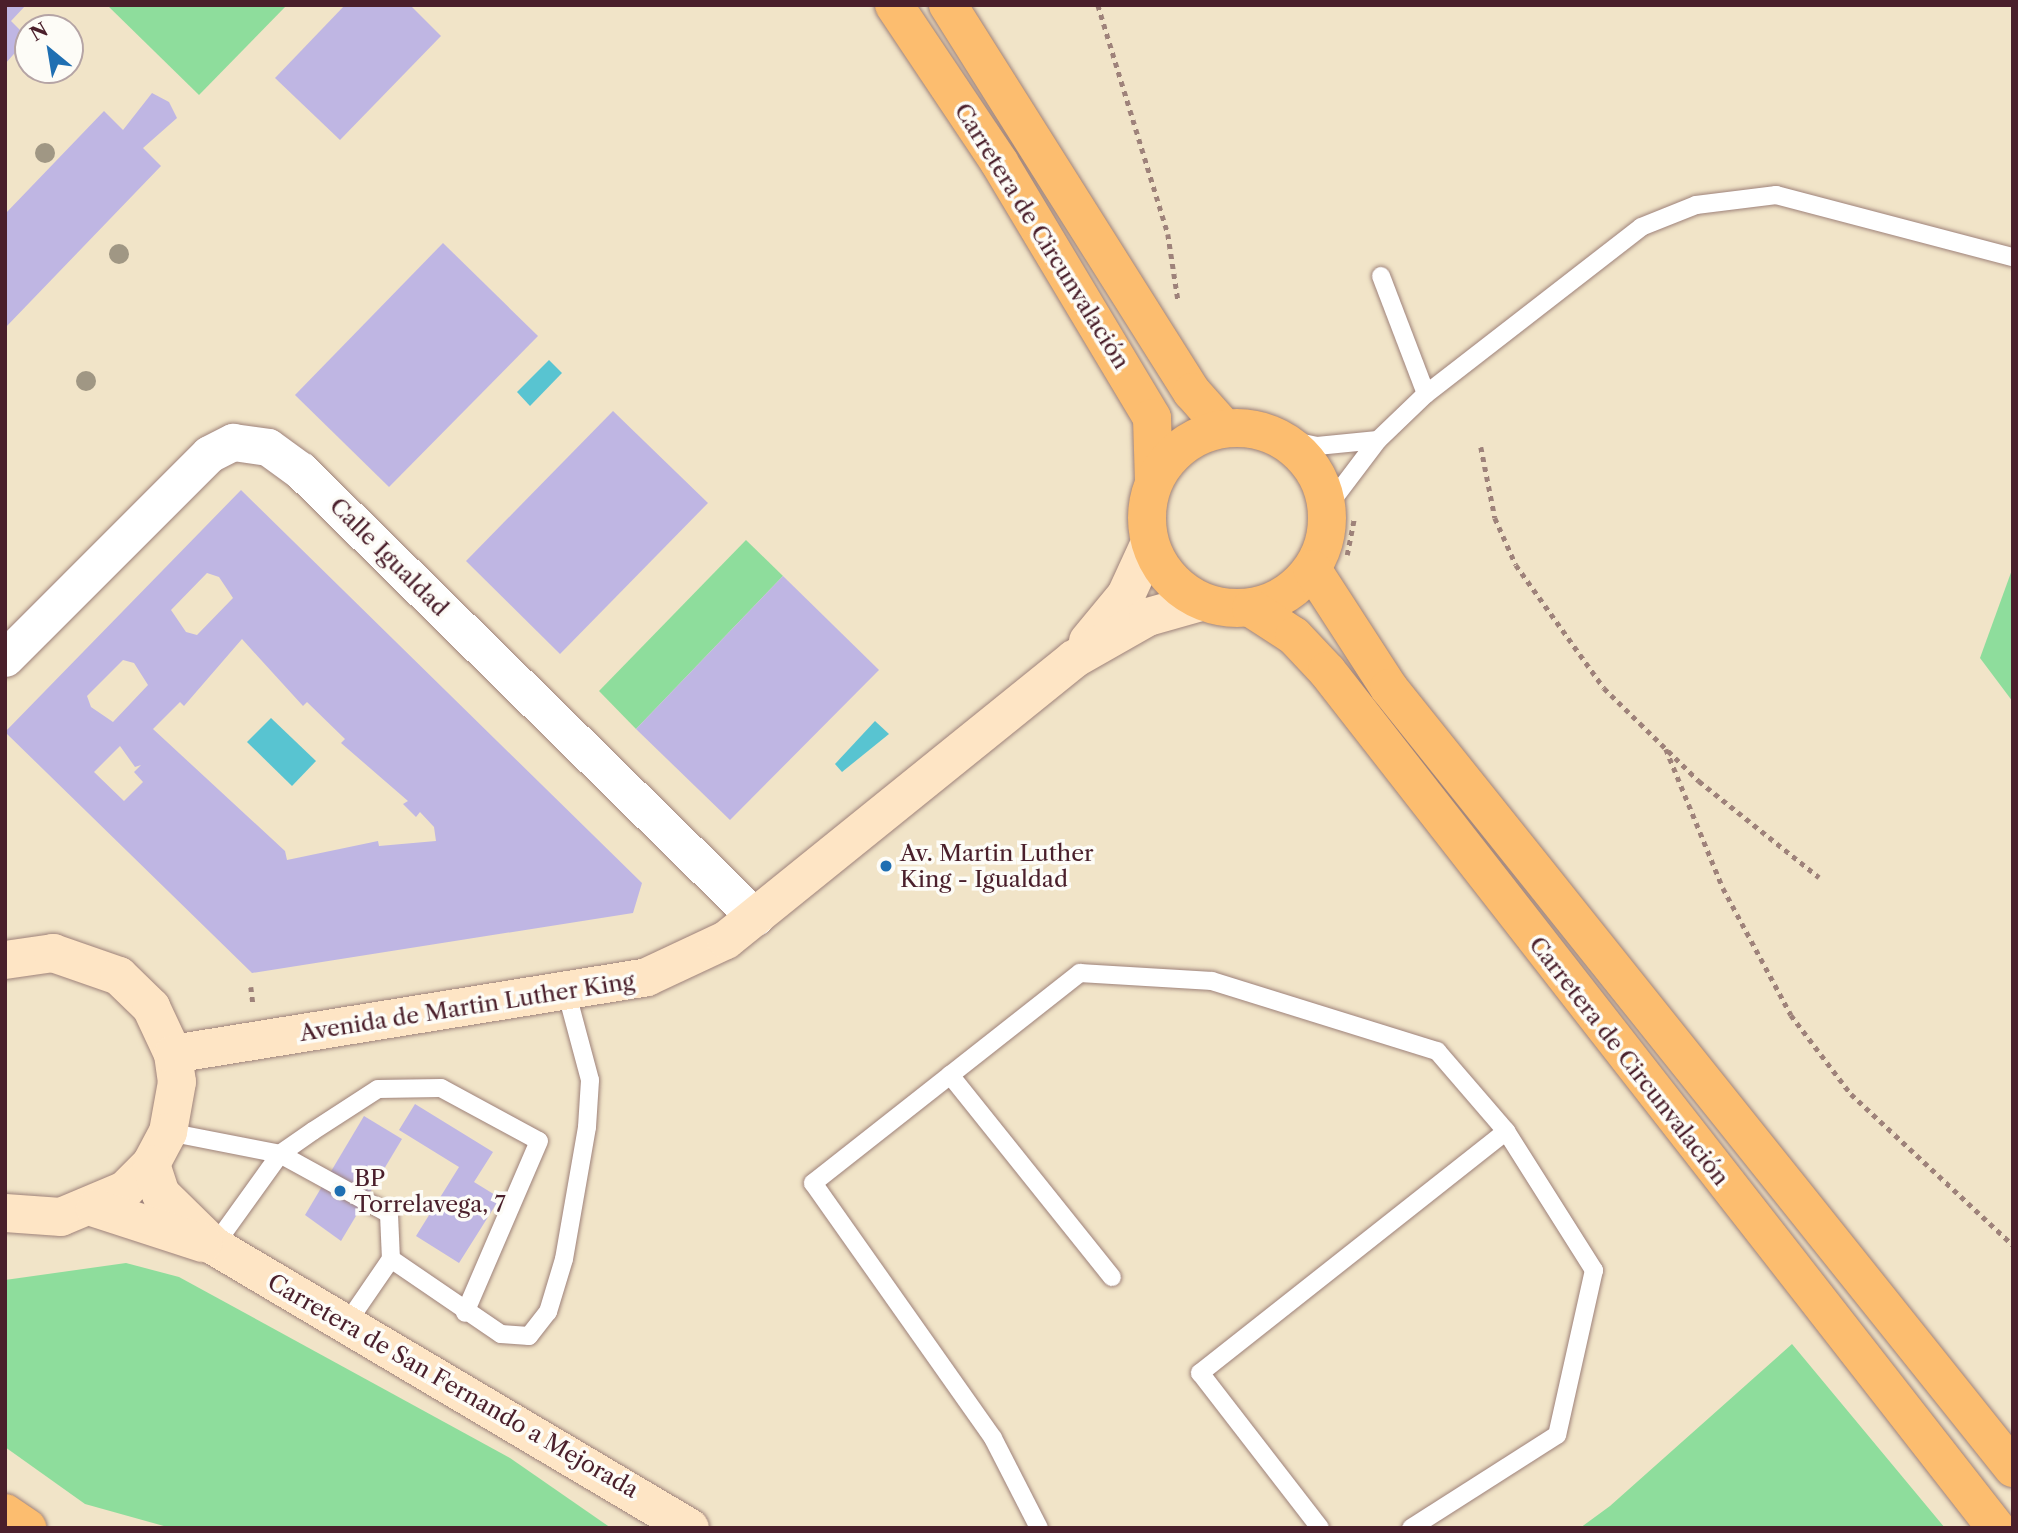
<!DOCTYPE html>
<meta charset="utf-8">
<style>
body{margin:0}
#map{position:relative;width:2018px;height:1533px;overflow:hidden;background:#f1e4c8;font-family:"Libre Caslon Text",serif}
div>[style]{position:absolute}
.green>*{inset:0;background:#8edd9c}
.water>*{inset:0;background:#58c4d1}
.building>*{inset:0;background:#bfb6e3}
.path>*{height:4.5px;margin-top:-2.25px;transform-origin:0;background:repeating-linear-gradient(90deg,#9e827a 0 5px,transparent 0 10px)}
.roads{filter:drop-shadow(0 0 2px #9e827a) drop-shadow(0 0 2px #9e827a)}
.lane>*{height:18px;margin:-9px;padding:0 9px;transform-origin:9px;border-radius:9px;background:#fff}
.street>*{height:37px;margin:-18.5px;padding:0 18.5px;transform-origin:18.5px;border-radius:18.5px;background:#fff}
.secondary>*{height:38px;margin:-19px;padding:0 19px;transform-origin:19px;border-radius:19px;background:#fee5c5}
.primary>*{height:38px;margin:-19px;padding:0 19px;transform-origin:19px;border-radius:19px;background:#fcbd6f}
.primary>.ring{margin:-19px;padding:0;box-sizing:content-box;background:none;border:38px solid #fcbd6f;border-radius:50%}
.highway>*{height:38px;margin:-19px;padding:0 19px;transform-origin:19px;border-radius:19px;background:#fcbd6f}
.trees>*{width:20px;height:20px;margin:-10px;border-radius:50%;background:#a09784}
.dots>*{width:19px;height:19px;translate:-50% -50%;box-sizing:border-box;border:4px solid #fdfcf7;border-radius:50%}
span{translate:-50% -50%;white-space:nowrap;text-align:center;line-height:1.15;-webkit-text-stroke:7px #fdfcf7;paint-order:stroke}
.street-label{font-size:23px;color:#4a1f2b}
.poi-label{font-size:23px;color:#4a1f2b}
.left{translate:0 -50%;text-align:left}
.frame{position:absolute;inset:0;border:7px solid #4a1f2b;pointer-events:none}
.north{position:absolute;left:14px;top:14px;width:70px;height:70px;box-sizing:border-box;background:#fdfcf7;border:2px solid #b5a4a5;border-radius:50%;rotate:330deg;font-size:19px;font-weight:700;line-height:28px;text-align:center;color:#4a1f2b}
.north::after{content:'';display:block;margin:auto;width:24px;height:32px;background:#1f6fb2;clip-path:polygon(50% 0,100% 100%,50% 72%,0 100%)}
</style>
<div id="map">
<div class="green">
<div style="clip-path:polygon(107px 5px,287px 5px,199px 95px)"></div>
<div style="clip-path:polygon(746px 540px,783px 576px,636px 729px,599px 691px)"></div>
<div style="clip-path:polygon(2013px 567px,2013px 702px,1980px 658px)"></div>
<div style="clip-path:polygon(126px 1263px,179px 1277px,510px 1458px,611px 1528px,171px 1528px,85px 1504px,5px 1447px,5px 1280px)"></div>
<div style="clip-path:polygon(1792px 1344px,1945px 1528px,1580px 1528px,1610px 1506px)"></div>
</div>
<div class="water">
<div style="clip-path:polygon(549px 360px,562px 373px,530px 406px,517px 392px)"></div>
<div style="clip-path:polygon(271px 718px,316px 761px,292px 786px,247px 742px)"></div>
<div style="clip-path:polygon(875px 721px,889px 734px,842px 772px,835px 764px)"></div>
</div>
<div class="building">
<div style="clip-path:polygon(5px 5px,26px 5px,11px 21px,28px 38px,5px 64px)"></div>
<div style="clip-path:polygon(345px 5px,410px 5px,441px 36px,340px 140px,275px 78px)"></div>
<div style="clip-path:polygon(152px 93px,169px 102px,177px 118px,143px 148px,161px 166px,5px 328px,5px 214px,104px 111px,123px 130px)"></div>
<div style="clip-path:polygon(443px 243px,538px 336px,389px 487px,295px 395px)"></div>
<div style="clip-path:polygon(613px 411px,708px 503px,560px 654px,466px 561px)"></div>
<div style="clip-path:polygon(evenodd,241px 490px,642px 883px,633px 913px,252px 973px,5px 732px,241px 490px,207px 573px,219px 577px,233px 598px,197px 635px,186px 632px,171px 610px,207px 573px,241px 490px,242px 639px,303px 706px,307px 702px,345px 739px,341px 743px,408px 801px,403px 804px,416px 817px,420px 812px,434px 827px,436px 841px,379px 846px,378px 841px,287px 860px,285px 851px,153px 729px,180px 702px,184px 706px,242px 639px,241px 490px,123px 660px,134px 663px,148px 685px,113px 722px,91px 707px,87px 696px,123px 660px,241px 490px,120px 746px,135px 767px,141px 765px,134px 772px,143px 782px,124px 801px,94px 772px,120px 746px)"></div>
<div style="clip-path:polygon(783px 576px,879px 670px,730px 820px,636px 729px)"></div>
<div style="clip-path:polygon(415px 1104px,493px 1152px,474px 1182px,500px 1198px,459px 1263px,416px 1236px,459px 1167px,399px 1130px)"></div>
<div style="clip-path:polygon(364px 1116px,402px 1139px,341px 1241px,305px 1215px)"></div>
</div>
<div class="path">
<div style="left:1098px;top:5px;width:239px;rotate:73deg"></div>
<div style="left:1168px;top:234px;width:66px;rotate:81.3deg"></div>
<div style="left:1481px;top:447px;width:72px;rotate:78.8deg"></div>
<div style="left:1495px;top:518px;width:51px;rotate:65.9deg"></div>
<div style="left:1516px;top:565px;width:151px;rotate:54.4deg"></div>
<div style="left:1604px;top:688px;width:133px;rotate:44.4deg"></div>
<div style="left:1699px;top:781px;width:154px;rotate:38.7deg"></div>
<div style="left:1347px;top:555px;width:37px;rotate:-79deg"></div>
<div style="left:1666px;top:749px;width:150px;rotate:67.7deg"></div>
<div style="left:1723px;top:888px;width:144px;rotate:61.8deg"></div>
<div style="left:1791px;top:1015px;width:99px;rotate:52.8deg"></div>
<div style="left:1851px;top:1094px;width:221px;rotate:43deg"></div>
<div style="left:251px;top:987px;width:17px;rotate:83deg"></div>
</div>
<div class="roads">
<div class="lane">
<div style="left:1381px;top:276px;width:126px;rotate:69.1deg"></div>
<div style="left:1284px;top:439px;width:34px;rotate:12deg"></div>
<div style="left:1317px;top:446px;width:61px;rotate:-5.6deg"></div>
<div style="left:1328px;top:506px;width:83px;rotate:-52.9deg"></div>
<div style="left:1378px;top:440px;width:66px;rotate:-43.8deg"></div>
<div style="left:1426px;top:394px;width:272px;rotate:-37.8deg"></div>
<div style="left:1641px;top:227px;width:59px;rotate:-21.8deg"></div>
<div style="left:1696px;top:205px;width:81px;rotate:-7.1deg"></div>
<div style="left:1776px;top:195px;width:245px;rotate:14.7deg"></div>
<div style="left:950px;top:1075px;width:259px;rotate:51.3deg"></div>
<div style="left:168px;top:1132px;width:114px;rotate:11.1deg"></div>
<div style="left:280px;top:1154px;width:124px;rotate:28.8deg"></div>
<div style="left:389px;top:1214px;width:45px;rotate:87.5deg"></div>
<div style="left:391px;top:1259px;width:133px;rotate:34.3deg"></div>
<div style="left:501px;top:1334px;width:28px;rotate:4deg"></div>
<div style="left:529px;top:1336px;width:31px;rotate:-52deg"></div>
<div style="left:548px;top:1312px;width:55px;rotate:-73.2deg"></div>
<div style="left:564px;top:1259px;width:134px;rotate:-80.1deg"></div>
<div style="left:587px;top:1127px;width:47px;rotate:-86.3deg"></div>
<div style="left:590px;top:1080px;width:89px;rotate:-105deg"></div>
<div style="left:214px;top:1246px;width:113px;rotate:-54.3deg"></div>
<div style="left:280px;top:1154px;width:40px;rotate:-34.9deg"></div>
<div style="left:313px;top:1131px;width:77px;rotate:-32.9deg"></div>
<div style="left:378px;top:1089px;width:63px;rotate:-0.9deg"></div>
<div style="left:441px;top:1088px;width:111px;rotate:28.4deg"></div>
<div style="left:539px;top:1141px;width:187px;rotate:113.3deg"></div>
<div style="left:347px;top:1323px;width:78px;rotate:-55.5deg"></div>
<div style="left:1039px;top:1528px;width:101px;rotate:-117.1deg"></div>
<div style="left:993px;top:1438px;width:312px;rotate:-125.2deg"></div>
<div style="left:813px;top:1183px;width:340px;rotate:-38.2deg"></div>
<div style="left:1080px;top:973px;width:132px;rotate:3.5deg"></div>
<div style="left:1212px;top:981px;width:236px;rotate:17.3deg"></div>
<div style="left:1437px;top:1051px;width:106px;rotate:49.2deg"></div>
<div style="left:1506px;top:1131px;width:165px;rotate:57.7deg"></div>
<div style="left:1594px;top:1270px;width:169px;rotate:102.6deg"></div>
<div style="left:1557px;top:1435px;width:173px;rotate:147.5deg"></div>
<div style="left:1320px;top:1528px;width:196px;rotate:-127.7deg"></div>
<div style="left:1200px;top:1373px;width:390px;rotate:-38.3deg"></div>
</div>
<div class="street">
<div style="left:5px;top:658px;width:288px;rotate:-45deg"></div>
<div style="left:209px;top:454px;width:27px;rotate:-27deg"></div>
<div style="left:233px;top:442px;width:35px;rotate:8deg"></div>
<div style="left:268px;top:447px;width:39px;rotate:36deg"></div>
<div style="left:300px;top:470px;width:638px;rotate:44.49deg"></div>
</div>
<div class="secondary">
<div style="left:1088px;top:641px;width:60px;rotate:-50.4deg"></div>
<div style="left:1126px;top:595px;width:55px;rotate:-65.3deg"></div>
<div style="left:5px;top:960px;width:49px;rotate:-8.3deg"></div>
<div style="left:53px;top:953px;width:70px;rotate:19.2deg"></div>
<div style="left:119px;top:976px;width:45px;rotate:44.1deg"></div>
<div style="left:151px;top:1007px;width:52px;rotate:64.9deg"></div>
<div style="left:173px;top:1054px;width:28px;rotate:82deg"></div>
<div style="left:177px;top:1082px;width:51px;rotate:100.2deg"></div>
<div style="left:168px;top:1132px;width:36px;rotate:118deg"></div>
<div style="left:151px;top:1164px;width:37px;rotate:135deg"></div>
<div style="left:125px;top:1190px;width:69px;rotate:157.1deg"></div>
<div style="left:61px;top:1217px;width:56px;rotate:-175.9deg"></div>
<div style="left:173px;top:1054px;width:480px;rotate:-9.2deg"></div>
<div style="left:647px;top:977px;width:87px;rotate:-25.1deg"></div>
<div style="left:726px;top:940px;width:447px;rotate:-38.9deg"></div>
<div style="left:1074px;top:659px;width:85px;rotate:-29.6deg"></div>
<div style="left:1148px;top:617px;width:55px;rotate:-15.8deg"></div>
<div style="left:151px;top:1164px;width:32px;rotate:72deg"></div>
<div style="left:161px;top:1194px;width:74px;rotate:44.5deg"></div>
<div style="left:214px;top:1246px;width:553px;rotate:30.64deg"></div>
<div style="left:95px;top:1208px;width:114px;rotate:18deg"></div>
</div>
<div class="primary">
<div style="left:894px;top:5px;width:189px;rotate:56.2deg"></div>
<div style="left:999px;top:162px;width:298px;rotate:59.1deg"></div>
<div style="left:1152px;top:418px;width:62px;rotate:88.2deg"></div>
<div style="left:948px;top:5px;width:457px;rotate:57.8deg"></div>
<div style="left:1192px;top:392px;width:47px;rotate:48.5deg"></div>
<div class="ring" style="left:1147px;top:428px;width:142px;height:142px"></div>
<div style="left:1312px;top:569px;width:142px;rotate:57.1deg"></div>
<div style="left:1389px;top:688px;width:999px;rotate:51.34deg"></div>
<div style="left:1251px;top:608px;width:51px;rotate:33.1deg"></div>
<div style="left:1294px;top:636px;width:48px;rotate:46.7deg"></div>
<div style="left:1327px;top:671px;width:1087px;rotate:52.02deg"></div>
</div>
<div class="highway">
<div style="left:5px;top:1513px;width:27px;rotate:34deg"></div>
</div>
</div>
<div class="trees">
<div style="left:45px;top:153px"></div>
<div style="left:119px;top:254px"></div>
<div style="left:86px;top:381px"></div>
</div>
<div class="dots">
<div style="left:886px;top:866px;background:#1f6fb2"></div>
<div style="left:340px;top:1191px;background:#1f6fb2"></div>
</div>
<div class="street-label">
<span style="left:1042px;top:236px;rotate:58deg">Carretera de Circunvalación</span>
<span style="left:389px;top:557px;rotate:45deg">Calle Igualdad</span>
<span style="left:467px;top:1007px;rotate:-9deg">Avenida de Martin Luther King</span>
<span style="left:1629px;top:1061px;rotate:52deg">Carretera de Circunvalación</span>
<span style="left:453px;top:1386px;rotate:30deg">Carretera de San Fernando a Mejorada</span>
</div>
<div class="poi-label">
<span class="left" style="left:900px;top:866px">Av. Martin Luther<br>King - Igualdad</span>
<span class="left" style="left:354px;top:1191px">BP<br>Torrelavega, 7</span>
</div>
<div class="frame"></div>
<div class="north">N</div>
</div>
